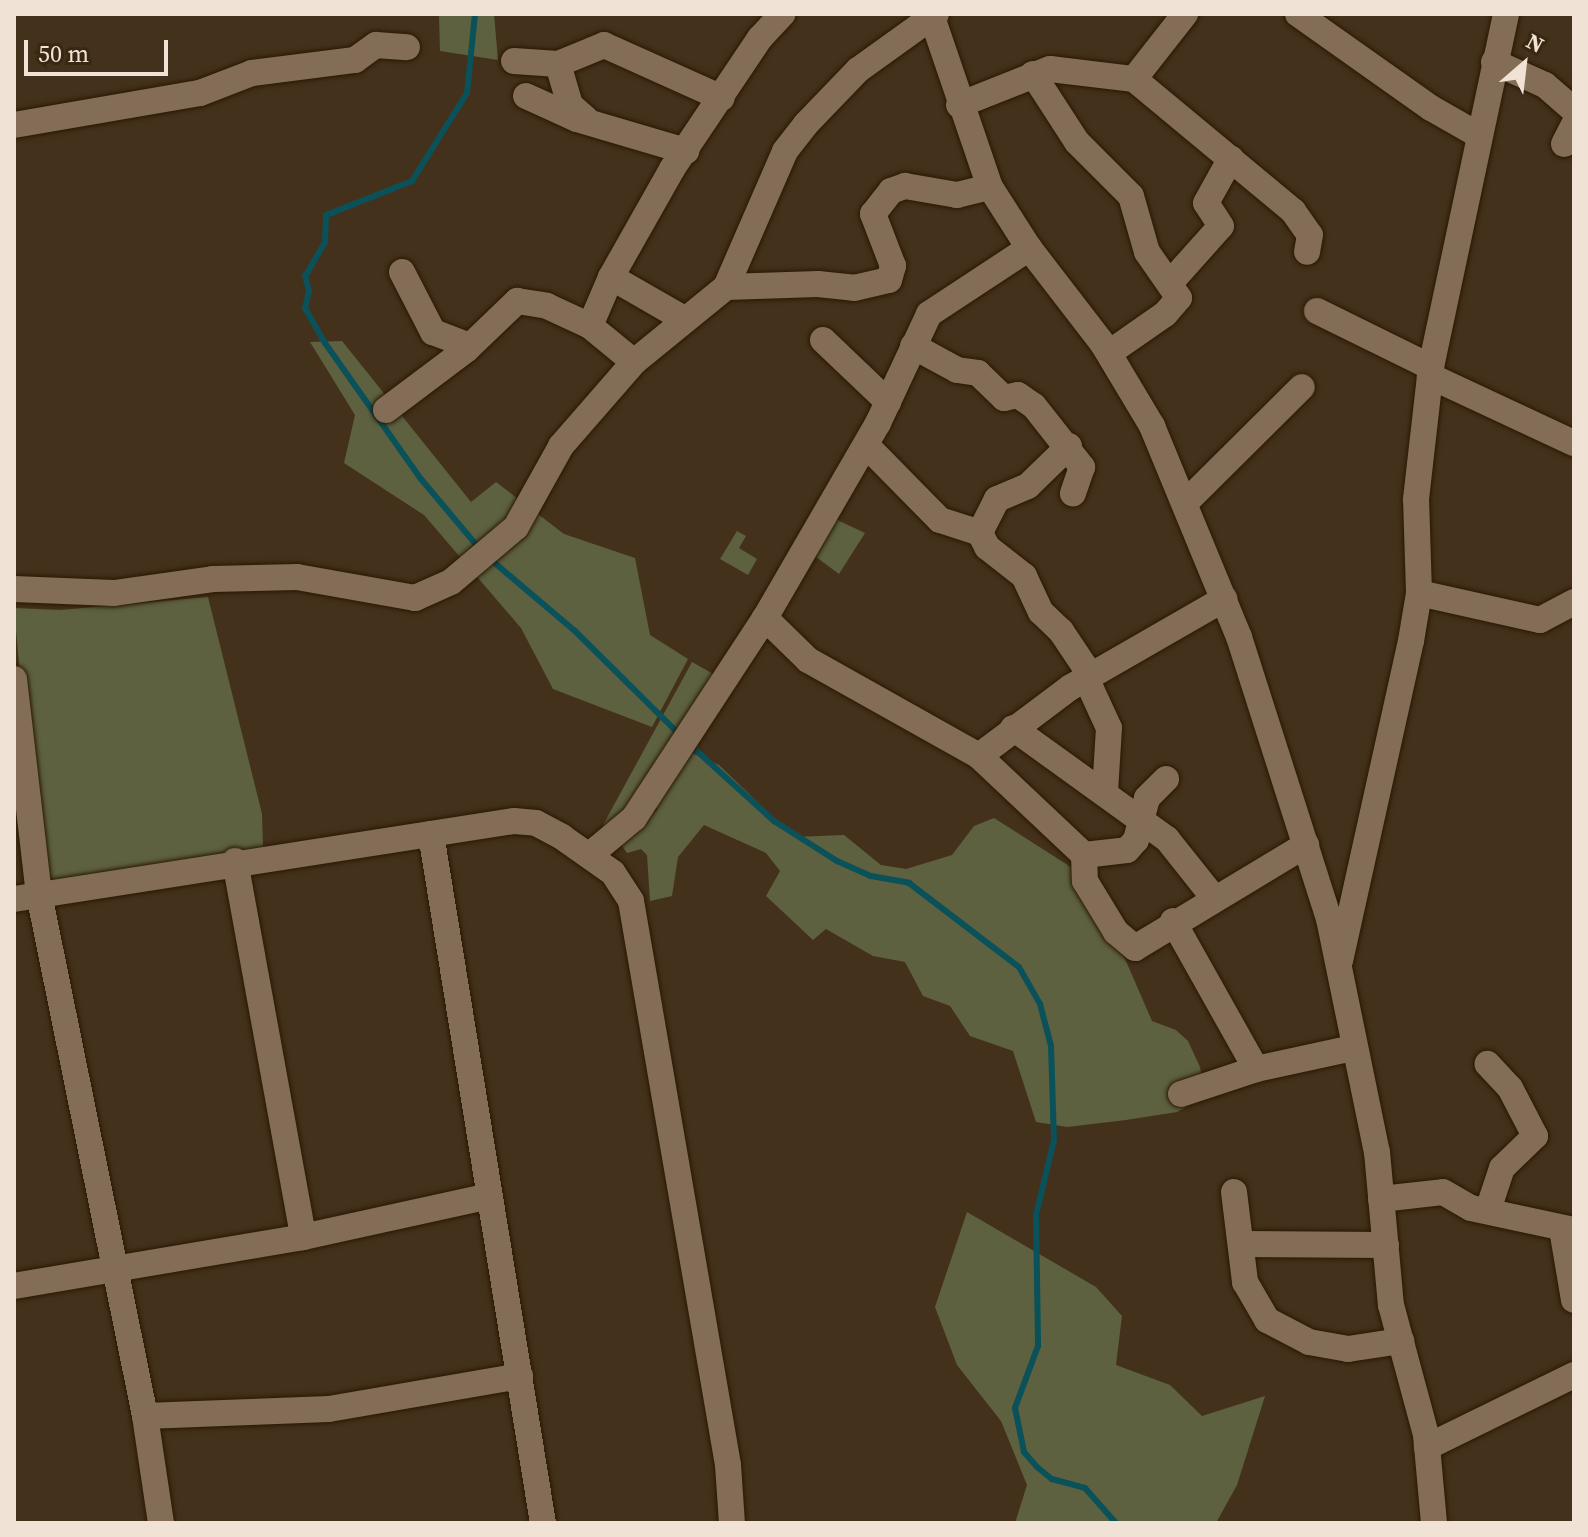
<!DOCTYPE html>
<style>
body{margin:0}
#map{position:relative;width:1588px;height:1537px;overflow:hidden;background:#44311b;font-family:"Source Serif 4",serif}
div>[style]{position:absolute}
.green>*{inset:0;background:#5d6140}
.stream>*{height:6px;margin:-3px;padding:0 3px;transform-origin:3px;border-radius:3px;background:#0a515a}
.roads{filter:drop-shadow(0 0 2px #2a1803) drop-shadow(0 0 2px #2a1803)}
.minor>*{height:26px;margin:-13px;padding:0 13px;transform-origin:13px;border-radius:13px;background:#836d56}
span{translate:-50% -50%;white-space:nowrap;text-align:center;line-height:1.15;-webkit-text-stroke:8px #392711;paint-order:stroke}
.frame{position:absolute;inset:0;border:16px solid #f0e3d6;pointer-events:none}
.north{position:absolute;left:1484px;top:24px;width:80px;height:80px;-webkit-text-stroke:6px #392711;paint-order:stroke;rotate:28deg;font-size:22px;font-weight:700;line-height:32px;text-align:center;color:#f0e3d6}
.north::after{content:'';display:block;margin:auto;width:28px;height:36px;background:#f0e3d6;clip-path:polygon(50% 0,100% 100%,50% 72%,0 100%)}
.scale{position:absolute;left:24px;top:40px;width:144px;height:36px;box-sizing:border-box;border:4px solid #f0e3d6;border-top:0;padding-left:10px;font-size:24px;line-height:28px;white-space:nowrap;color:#f0e3d6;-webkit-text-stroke:6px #392711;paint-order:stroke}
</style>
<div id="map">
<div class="green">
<div style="clip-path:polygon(439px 14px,494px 14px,498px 60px,440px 51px)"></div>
<div style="clip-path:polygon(342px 341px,471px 502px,496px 482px,564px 534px,635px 558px,650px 635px,688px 659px,652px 727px,553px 689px,521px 628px,424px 515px,344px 463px,355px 415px,310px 342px)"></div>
<div style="clip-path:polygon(833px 518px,865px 533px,839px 574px,816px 557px)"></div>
<div style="clip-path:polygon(737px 531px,746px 536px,739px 548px,757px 559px,748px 575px,720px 559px)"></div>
<div style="clip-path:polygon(208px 597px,262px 814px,263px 848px,51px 884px,31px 794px,14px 608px,60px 610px)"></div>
<div style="clip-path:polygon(692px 662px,724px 680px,690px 752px,719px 765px,794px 837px,844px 835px,881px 865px,906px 869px,952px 855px,974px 826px,994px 818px,1077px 871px,1116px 938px,1152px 1021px,1176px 1030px,1188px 1041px,1200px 1067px,1205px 1096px,1177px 1112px,1126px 1120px,1067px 1127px,1036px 1122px,1013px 1051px,970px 1036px,950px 1006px,923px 996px,905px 962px,873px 956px,826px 929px,813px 940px,766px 896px,780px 871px,766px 853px,704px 825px,678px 857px,672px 896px,650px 901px,647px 855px,641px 849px,627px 853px,621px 844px,658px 809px,646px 801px,613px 831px,603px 825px)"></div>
<div style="clip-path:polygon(967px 1212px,1096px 1287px,1122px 1316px,1116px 1365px,1170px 1385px,1202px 1416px,1265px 1396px,1237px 1485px,1216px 1523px,1015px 1523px,1027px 1485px,1001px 1421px,957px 1365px,935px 1307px)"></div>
</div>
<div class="stream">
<div style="left:475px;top:14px;width:79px;rotate:95.8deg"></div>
<div style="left:467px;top:93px;width:104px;rotate:122deg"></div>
<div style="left:412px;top:181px;width:92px;rotate:158.4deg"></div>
<div style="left:326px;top:215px;width:27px;rotate:92deg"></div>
<div style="left:325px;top:242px;width:39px;rotate:120deg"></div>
<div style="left:305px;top:276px;width:16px;rotate:75deg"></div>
<div style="left:309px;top:291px;width:17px;rotate:103deg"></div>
<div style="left:305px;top:308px;width:40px;rotate:60.3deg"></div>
<div style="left:325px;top:343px;width:166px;rotate:54.8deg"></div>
<div style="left:421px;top:479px;width:90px;rotate:50deg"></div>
<div style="left:490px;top:559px;width:111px;rotate:40.3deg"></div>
<div style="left:575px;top:631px;width:149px;rotate:44.7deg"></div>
<div style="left:689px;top:744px;width:115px;rotate:42.2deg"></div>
<div style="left:774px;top:821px;width:75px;rotate:32.4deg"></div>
<div style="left:837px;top:861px;width:37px;rotate:24deg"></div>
<div style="left:871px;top:876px;width:39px;rotate:10deg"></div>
<div style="left:909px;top:883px;width:138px;rotate:37.4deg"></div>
<div style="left:1019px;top:967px;width:43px;rotate:60.4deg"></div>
<div style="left:1040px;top:1004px;width:43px;rotate:75.3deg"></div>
<div style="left:1051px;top:1046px;width:94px;rotate:88.2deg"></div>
<div style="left:1054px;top:1140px;width:77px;rotate:103.5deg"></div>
<div style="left:1036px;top:1215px;width:131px;rotate:89.1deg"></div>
<div style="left:1038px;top:1346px;width:66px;rotate:110.4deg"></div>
<div style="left:1015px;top:1408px;width:45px;rotate:78.4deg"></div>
<div style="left:1024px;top:1452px;width:20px;rotate:49deg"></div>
<div style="left:1037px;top:1467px;width:19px;rotate:39deg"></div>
<div style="left:1052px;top:1479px;width:34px;rotate:15deg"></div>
<div style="left:1085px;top:1488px;width:47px;rotate:48.5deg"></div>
</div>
<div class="roads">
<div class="minor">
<div style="left:931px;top:14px;width:183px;rotate:71.2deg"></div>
<div style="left:990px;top:187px;width:72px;rotate:57.4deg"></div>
<div style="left:1029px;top:248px;width:121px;rotate:52.4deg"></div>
<div style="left:1103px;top:344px;width:96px;rotate:59.1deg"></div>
<div style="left:1152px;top:426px;width:228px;rotate:67.6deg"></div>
<div style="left:1239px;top:637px;width:296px;rotate:72.3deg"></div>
<div style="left:1329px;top:919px;width:238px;rotate:78.4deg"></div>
<div style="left:1377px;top:1152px;width:154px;rotate:84.8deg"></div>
<div style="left:1391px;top:1305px;width:135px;rotate:74.9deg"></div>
<div style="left:1426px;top:1435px;width:88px;rotate:84.8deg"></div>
<div style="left:1298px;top:14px;width:163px;rotate:35.3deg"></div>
<div style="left:1431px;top:108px;width:56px;rotate:29.7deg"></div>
<div style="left:514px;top:61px;width:44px;rotate:3.9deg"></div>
<div style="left:558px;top:64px;width:50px;rotate:-22.4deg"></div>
<div style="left:604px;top:45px;width:129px;rotate:24.2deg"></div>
<div style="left:1494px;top:62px;width:56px;rotate:24.3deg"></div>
<div style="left:1545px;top:85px;width:38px;rotate:41deg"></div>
<div style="left:558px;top:64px;width:43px;rotate:73.7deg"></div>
<div style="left:570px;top:105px;width:21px;rotate:41deg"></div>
<div style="left:1033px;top:74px;width:81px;rotate:57.1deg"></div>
<div style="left:1077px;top:142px;width:76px;rotate:45deg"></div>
<div style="left:1131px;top:196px;width:58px;rotate:74.1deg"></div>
<div style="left:1147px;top:252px;width:56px;rotate:55.2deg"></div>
<div style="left:1179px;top:298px;width:21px;rotate:131deg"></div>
<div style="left:1165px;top:314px;width:68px;rotate:145.1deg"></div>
<div style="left:1134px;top:79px;width:83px;rotate:-51.9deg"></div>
<div style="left:526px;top:96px;width:56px;rotate:24.3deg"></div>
<div style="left:577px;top:119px;width:114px;rotate:16.4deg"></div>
<div style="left:959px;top:105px;width:98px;rotate:-21.6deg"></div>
<div style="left:1050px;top:69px;width:85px;rotate:6.8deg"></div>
<div style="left:1134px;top:79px;width:207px;rotate:39.7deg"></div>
<div style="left:1293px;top:211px;width:29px;rotate:55deg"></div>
<div style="left:1310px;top:235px;width:17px;rotate:100deg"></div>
<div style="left:14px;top:125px;width:189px;rotate:-9.8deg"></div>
<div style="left:200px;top:93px;width:56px;rotate:-21deg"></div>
<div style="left:252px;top:73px;width:104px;rotate:-7.2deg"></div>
<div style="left:355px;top:60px;width:26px;rotate:-36deg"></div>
<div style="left:376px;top:45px;width:31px;rotate:4deg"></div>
<div style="left:1564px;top:144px;width:22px;rotate:-63deg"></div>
<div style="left:402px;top:272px;width:68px;rotate:62.7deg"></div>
<div style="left:433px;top:332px;width:39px;rotate:21deg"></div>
<div style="left:611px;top:277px;width:84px;rotate:29.9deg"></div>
<div style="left:1170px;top:283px;width:76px;rotate:-48.2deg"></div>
<div style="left:1221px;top:226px;width:27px;rotate:-123deg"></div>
<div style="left:1206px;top:203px;width:51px;rotate:-60.9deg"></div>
<div style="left:726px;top:287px;width:92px;rotate:-1.9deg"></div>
<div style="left:818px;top:284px;width:36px;rotate:6deg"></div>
<div style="left:854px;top:288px;width:36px;rotate:-13deg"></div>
<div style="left:889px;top:280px;width:15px;rotate:-74deg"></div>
<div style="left:893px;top:266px;width:56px;rotate:-111deg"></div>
<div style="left:873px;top:214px;width:29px;rotate:-52deg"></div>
<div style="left:891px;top:191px;width:15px;rotate:-20deg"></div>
<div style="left:905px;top:186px;width:53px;rotate:9.8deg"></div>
<div style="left:957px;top:195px;width:34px;rotate:-14deg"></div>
<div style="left:1317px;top:311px;width:127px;rotate:26.2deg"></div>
<div style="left:590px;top:326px;width:53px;rotate:-66.8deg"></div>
<div style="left:611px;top:277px;width:124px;rotate:-60.5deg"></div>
<div style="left:672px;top:169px;width:158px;rotate:-56.1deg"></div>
<div style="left:760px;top:38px;width:33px;rotate:-47deg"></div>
<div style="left:823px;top:340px;width:90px;rotate:43.6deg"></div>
<div style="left:913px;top:346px;width:50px;rotate:28.6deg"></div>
<div style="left:957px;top:370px;width:21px;rotate:8deg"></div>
<div style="left:978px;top:373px;width:36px;rotate:44deg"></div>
<div style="left:1004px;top:398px;width:14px;rotate:-12deg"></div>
<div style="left:1018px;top:395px;width:19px;rotate:35deg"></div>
<div style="left:1034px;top:406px;width:78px;rotate:51.8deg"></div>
<div style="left:1082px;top:467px;width:28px;rotate:109deg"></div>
<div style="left:1430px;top:376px;width:159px;rotate:25deg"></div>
<div style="left:386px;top:410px;width:100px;rotate:-36.9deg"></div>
<div style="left:466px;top:350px;width:71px;rotate:-43.9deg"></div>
<div style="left:517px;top:301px;width:30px;rotate:9deg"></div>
<div style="left:547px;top:306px;width:47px;rotate:24.9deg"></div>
<div style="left:590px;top:326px;width:57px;rotate:39.3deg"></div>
<div style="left:866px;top:445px;width:105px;rotate:45.4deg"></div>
<div style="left:940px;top:520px;width:42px;rotate:18deg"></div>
<div style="left:1069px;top:446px;width:57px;rotate:135.7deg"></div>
<div style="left:1028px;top:486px;width:34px;rotate:157deg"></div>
<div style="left:997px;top:499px;width:38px;rotate:117deg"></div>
<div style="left:980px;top:533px;width:16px;rotate:63deg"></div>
<div style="left:987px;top:547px;width:47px;rotate:38.1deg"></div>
<div style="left:1024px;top:576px;width:40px;rotate:65deg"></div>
<div style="left:1041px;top:612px;width:28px;rotate:44deg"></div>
<div style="left:1061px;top:631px;width:54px;rotate:56.3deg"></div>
<div style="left:1186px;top:502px;width:163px;rotate:-44.8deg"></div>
<div style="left:14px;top:589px;width:100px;rotate:2.3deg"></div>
<div style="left:114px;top:593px;width:100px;rotate:-8deg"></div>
<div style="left:213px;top:579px;width:84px;rotate:-1.4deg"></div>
<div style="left:297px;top:577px;width:120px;rotate:10.1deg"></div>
<div style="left:415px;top:598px;width:39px;rotate:-24deg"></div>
<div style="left:451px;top:582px;width:85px;rotate:-40.2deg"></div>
<div style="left:516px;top:527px;width:93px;rotate:-60.9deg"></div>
<div style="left:561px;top:446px;width:111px;rotate:-49deg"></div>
<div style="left:634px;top:362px;width:119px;rotate:-39.2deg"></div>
<div style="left:726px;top:287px;width:148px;rotate:-66.5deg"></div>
<div style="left:785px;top:151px;width:34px;rotate:-52deg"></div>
<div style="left:806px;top:124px;width:75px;rotate:-46.1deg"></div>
<div style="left:858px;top:70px;width:96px;rotate:-35.7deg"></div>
<div style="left:1419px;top:593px;width:124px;rotate:12.6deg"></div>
<div style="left:1540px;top:620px;width:38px;rotate:-28deg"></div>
<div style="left:765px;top:618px;width:60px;rotate:44.3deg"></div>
<div style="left:808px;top:660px;width:196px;rotate:29.3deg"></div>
<div style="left:979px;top:756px;width:144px;rotate:43.3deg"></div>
<div style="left:1084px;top:855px;width:43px;rotate:-6.6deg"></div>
<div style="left:1127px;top:850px;width:13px;rotate:-48deg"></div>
<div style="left:1136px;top:840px;width:43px;rotate:-75.3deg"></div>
<div style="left:1147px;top:798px;width:27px;rotate:-45deg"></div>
<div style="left:1086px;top:678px;width:55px;rotate:65.3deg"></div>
<div style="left:1109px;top:728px;width:64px;rotate:93.6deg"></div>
<div style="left:14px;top:679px;width:216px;rotate:83.4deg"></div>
<div style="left:39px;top:894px;width:533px;rotate:78.52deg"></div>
<div style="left:145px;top:1416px;width:108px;rotate:81.5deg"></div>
<div style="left:1013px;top:728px;width:190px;rotate:35.8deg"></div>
<div style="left:1167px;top:839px;width:75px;rotate:51.5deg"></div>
<div style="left:979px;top:756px;width:115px;rotate:-36.9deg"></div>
<div style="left:1071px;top:687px;width:177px;rotate:-29.9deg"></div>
<div style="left:431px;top:834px;width:698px;rotate:80.77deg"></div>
<div style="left:591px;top:854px;width:56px;rotate:-39.9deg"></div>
<div style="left:634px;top:818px;width:239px;rotate:-56.8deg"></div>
<div style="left:765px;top:618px;width:225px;rotate:-59.9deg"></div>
<div style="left:878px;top:423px;width:120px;rotate:-64.9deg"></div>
<div style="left:929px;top:314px;width:120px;rotate:-33.4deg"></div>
<div style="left:1084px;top:855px;width:26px;rotate:88deg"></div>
<div style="left:1085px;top:881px;width:60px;rotate:58.7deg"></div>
<div style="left:1116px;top:932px;width:25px;rotate:40deg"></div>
<div style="left:1135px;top:948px;width:200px;rotate:-31.1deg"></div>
<div style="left:235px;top:861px;width:382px;rotate:79.7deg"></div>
<div style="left:14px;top:899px;width:506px;rotate:-8.87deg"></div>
<div style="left:514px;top:821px;width:22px;rotate:5deg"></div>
<div style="left:536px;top:823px;width:30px;rotate:28deg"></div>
<div style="left:562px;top:837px;width:62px;rotate:35.2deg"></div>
<div style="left:613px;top:873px;width:33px;rotate:57deg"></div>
<div style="left:631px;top:901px;width:572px;rotate:80.24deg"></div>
<div style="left:728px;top:1465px;width:58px;rotate:86.1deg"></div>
<div style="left:1173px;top:921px;width:170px;rotate:60.7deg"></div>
<div style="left:1340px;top:961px;width:328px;rotate:-77.5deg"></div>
<div style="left:1411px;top:641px;width:49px;rotate:-80.5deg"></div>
<div style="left:1419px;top:593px;width:94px;rotate:-91.8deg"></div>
<div style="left:1416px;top:499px;width:133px;rotate:-83.5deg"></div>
<div style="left:1431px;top:367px;width:361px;rotate:-78deg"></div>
<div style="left:1181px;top:1094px;width:79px;rotate:-18.4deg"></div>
<div style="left:1256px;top:1069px;width:99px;rotate:-12.2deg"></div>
<div style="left:1234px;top:1192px;width:91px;rotate:83deg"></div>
<div style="left:1245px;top:1282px;width:44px;rotate:59.9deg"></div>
<div style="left:1267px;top:1320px;width:47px;rotate:27.6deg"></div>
<div style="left:1309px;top:1342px;width:40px;rotate:10deg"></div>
<div style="left:1348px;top:1349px;width:54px;rotate:-8.6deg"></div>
<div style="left:1381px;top:1199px;width:62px;rotate:-6.4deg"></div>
<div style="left:1443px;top:1192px;width:32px;rotate:30deg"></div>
<div style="left:1471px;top:1208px;width:105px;rotate:12.1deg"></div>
<div style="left:1488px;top:1210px;width:44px;rotate:-71.6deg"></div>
<div style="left:1502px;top:1168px;width:46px;rotate:-44.1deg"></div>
<div style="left:1535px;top:1136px;width:54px;rotate:-117.5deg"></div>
<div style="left:1510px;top:1088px;width:33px;rotate:-133deg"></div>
<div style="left:1562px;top:1229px;width:72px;rotate:80.4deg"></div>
<div style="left:1242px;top:1244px;width:144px;rotate:0.4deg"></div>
<div style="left:14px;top:1286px;width:293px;rotate:-9.6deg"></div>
<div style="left:303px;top:1237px;width:191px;rotate:-12.4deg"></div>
<div style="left:145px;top:1416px;width:184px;rotate:-2.2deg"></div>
<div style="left:329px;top:1409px;width:194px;rotate:-9.8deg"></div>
<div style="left:1427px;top:1447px;width:164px;rotate:-26.1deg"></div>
</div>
</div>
<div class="frame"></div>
<div class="north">N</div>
<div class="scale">50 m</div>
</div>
